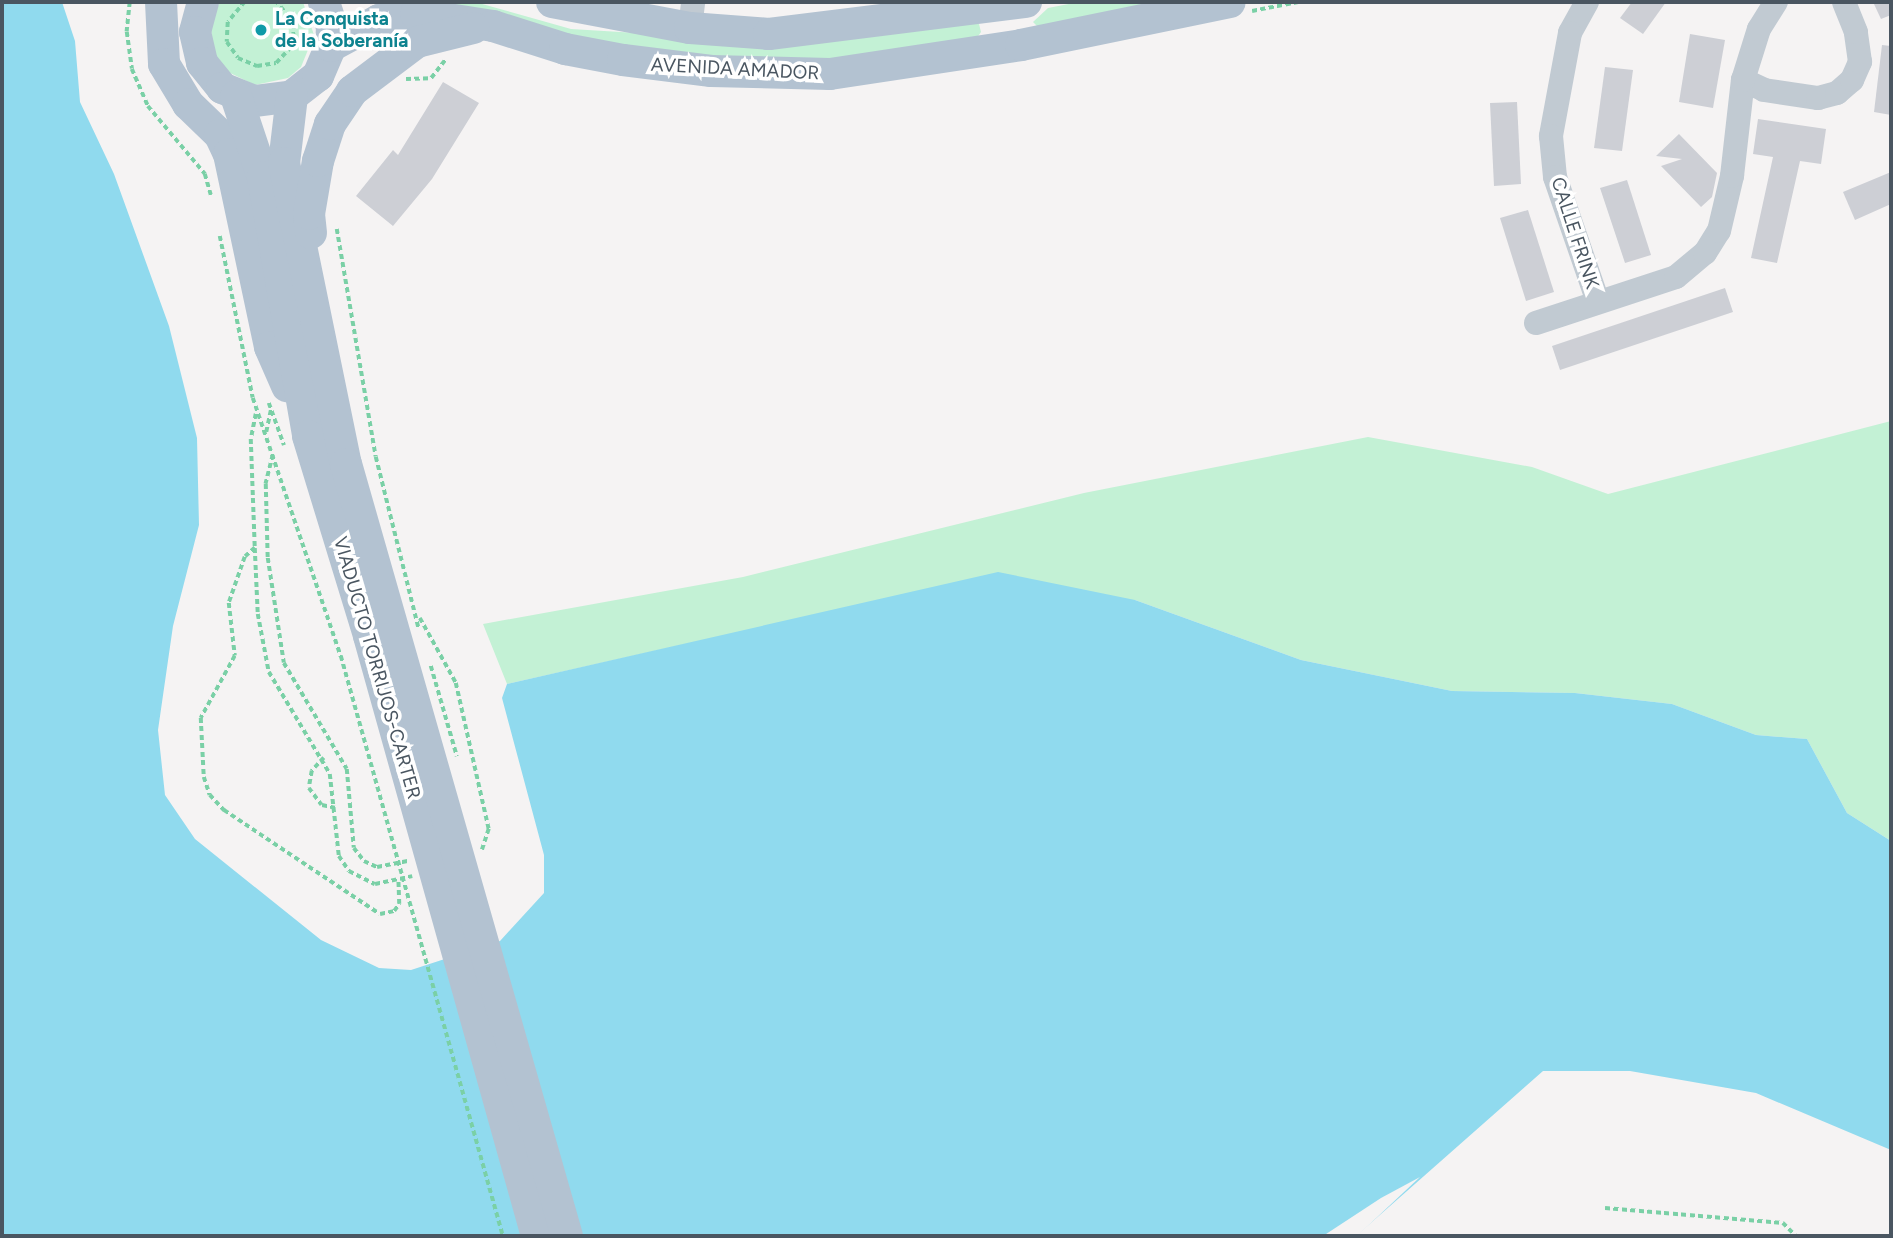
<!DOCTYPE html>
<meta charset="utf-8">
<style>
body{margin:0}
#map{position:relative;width:1893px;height:1238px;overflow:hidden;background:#f5f3f3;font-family:Figtree,sans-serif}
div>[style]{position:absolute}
.green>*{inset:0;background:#c3f1d5}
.water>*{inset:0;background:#90daee}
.pier>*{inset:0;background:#f5f3f3}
.building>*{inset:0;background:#cdcfd5}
.path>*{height:3.5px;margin-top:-1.75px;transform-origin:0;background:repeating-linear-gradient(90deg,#7ad0a6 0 5px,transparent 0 8.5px)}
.minor>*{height:24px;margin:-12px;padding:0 12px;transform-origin:12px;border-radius:12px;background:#c1cad2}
.major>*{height:32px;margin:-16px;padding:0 16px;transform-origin:16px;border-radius:16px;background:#b3c2d1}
.dots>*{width:19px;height:19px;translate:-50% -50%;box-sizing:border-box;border:4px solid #fff;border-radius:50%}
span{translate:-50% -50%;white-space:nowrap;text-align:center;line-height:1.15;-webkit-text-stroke:7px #fff;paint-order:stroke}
.culture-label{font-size:19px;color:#0d838f;font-weight:700}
.left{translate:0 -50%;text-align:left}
.street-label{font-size:19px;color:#4a5661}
.frame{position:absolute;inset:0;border:4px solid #4a5661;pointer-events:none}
</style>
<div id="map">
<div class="green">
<div style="clip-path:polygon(220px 2px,303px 2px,314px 35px,301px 67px,288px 78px,255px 85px,224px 70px,214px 55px,210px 22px)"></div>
<div style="clip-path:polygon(431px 2px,475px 2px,571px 29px,637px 33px,970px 21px,979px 24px,981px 32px,974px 42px,836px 65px,695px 64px)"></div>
<div style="clip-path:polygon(1079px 2px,1182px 2px,1039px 28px,1033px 22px,1048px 8px)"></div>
<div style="clip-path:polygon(1891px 421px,1891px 841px,1847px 813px,1807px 739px,1756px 735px,1672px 704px,1575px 693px,1452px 691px,1301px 660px,1135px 600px,838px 610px,507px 684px,483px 624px,743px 577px,1084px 493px,1368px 437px,1532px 467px,1608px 494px)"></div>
</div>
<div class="water">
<div style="clip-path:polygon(2px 2px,62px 2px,75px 41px,80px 102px,114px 174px,169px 326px,197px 438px,199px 525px,173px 626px,158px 730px,165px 795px,195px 839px,321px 940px,379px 968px,411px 970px,500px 941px,544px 893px,544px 855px,502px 698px,507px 684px,998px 572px,1135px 600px,1301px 660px,1452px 691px,1575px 693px,1672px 704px,1756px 735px,1807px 739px,1847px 813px,1891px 841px,1891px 1150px,1756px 1093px,1630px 1071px,1543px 1071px,1356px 1236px,2px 1236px)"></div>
</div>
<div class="pier">
<div style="clip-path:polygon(1420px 1177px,1357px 1236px,1323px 1236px,1381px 1198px)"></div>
</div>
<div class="building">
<div style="clip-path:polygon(1632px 2px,1666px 2px,1643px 34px,1620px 18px)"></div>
<div style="clip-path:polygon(1873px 2px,1891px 2px,1891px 15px,1881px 19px)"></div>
<div style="clip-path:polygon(1690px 34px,1725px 40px,1713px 108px,1679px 102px)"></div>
<div style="clip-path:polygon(1882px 45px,1891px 46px,1891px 115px,1874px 112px)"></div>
<div style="clip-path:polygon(1605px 67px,1633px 70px,1622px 151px,1594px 148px)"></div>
<div style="clip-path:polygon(443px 82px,479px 103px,432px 179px,393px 226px,356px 196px,393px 150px,398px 155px)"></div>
<div style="clip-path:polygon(1517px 102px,1521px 184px,1494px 186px,1490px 103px)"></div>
<div style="clip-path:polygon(1758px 119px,1826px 129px,1821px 164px,1800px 161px,1777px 263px,1751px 258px,1773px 157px,1753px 154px)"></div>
<div style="clip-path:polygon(1679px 134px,1717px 173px,1712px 197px,1701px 207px,1661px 166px,1682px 159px,1656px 156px)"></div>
<div style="clip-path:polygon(1891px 172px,1891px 204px,1855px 220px,1843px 192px)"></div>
<div style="clip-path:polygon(1627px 180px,1651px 255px,1625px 263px,1600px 188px)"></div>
<div style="clip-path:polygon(1528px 210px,1554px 292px,1526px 301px,1500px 218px)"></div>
<div style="clip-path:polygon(1725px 288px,1733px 312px,1560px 370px,1552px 346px)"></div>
</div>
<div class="path">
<div style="left:130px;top:2px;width:30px;rotate:96deg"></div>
<div style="left:127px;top:32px;width:37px;rotate:82deg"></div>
<div style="left:132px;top:69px;width:40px;rotate:66.6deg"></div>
<div style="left:148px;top:106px;width:89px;rotate:50deg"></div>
<div style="left:205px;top:174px;width:22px;rotate:74deg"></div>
<div style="left:245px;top:2px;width:26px;rotate:130deg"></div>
<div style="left:228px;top:22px;width:20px;rotate:93deg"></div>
<div style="left:227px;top:42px;width:19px;rotate:55deg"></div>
<div style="left:238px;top:58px;width:21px;rotate:23deg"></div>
<div style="left:257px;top:66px;width:19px;rotate:-9deg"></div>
<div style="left:276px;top:63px;width:23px;rotate:-47deg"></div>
<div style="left:292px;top:46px;width:22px;rotate:-85deg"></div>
<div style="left:294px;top:24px;width:28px;rotate:-129deg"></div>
<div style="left:1252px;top:11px;width:47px;rotate:-11.1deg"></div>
<div style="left:406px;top:79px;width:25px;rotate:-2deg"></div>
<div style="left:431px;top:78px;width:23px;rotate:-52deg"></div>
<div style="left:337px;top:229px;width:231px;rotate:80.3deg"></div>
<div style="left:376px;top:457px;width:177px;rotate:76deg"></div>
<div style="left:220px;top:236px;width:165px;rotate:78.5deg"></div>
<div style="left:253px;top:398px;width:273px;rotate:71.2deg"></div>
<div style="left:341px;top:656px;width:602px;rotate:74.39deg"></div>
<div style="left:269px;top:403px;width:45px;rotate:70.3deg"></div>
<div style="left:256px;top:414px;width:25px;rotate:101deg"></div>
<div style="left:251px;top:439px;width:109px;rotate:87.9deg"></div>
<div style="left:255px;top:548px;width:66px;rotate:87.4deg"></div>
<div style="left:258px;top:614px;width:59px;rotate:79.3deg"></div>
<div style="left:269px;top:672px;width:119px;rotate:59.1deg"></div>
<div style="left:330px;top:774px;width:82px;rotate:83.7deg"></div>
<div style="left:339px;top:856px;width:18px;rotate:56deg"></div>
<div style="left:349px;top:871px;width:29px;rotate:27deg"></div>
<div style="left:375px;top:884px;width:38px;rotate:-12deg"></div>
<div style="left:266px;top:432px;width:24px;rotate:-78deg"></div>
<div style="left:273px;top:455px;width:30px;rotate:104deg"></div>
<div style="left:266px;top:484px;width:74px;rotate:88.5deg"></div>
<div style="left:268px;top:558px;width:106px;rotate:81.3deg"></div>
<div style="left:284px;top:663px;width:123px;rotate:59.3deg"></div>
<div style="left:347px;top:769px;width:79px;rotate:84.9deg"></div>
<div style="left:354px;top:848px;width:16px;rotate:52deg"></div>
<div style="left:364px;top:861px;width:14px;rotate:25deg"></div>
<div style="left:377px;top:867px;width:31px;rotate:-11deg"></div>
<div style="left:255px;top:548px;width:13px;rotate:138deg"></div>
<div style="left:245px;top:557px;width:49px;rotate:109.2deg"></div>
<div style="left:229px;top:603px;width:53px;rotate:83.5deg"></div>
<div style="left:235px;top:656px;width:71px;rotate:118.7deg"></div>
<div style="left:201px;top:718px;width:59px;rotate:87.1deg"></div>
<div style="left:204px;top:777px;width:19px;rotate:72deg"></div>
<div style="left:210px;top:795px;width:21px;rotate:47deg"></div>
<div style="left:224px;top:810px;width:187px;rotate:33.7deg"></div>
<div style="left:380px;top:914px;width:14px;rotate:-12deg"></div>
<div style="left:394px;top:911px;width:9px;rotate:-54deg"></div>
<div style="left:399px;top:904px;width:23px;rotate:-92deg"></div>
<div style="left:420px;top:618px;width:74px;rotate:61deg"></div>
<div style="left:456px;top:683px;width:150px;rotate:77.3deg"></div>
<div style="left:489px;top:829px;width:22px;rotate:108deg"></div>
<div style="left:431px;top:666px;width:94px;rotate:73.9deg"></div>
<div style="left:324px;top:758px;width:18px;rotate:133deg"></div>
<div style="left:312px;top:771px;width:17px;rotate:100deg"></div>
<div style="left:309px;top:788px;width:21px;rotate:53deg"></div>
<div style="left:322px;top:805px;width:14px;rotate:12deg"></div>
<div style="left:1605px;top:1208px;width:179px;rotate:4.8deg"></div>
<div style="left:1783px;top:1223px;width:18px;rotate:45deg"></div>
</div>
<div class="minor">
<div style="left:1587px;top:2px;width:35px;rotate:119deg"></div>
<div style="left:1570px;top:33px;width:105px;rotate:100.5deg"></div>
<div style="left:1551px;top:136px;width:41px;rotate:84.4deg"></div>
<div style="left:1555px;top:177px;width:132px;rotate:71deg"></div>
<div style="left:690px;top:28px;width:26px;rotate:-83deg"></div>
<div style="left:1743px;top:80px;width:23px;rotate:25deg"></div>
<div style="left:1764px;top:90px;width:55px;rotate:8.4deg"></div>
<div style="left:1818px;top:98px;width:20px;rotate:-15deg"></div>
<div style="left:1837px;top:93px;width:20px;rotate:-41deg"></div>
<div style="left:1852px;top:80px;width:20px;rotate:-66deg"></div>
<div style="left:1860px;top:62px;width:30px;rotate:-98deg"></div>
<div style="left:1856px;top:32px;width:32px;rotate:-112deg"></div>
<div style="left:1536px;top:323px;width:147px;rotate:-18.2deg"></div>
<div style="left:1676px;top:277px;width:38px;rotate:-40deg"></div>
<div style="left:1705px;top:253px;width:26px;rotate:-58deg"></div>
<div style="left:1719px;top:231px;width:57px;rotate:-76.7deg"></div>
<div style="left:1732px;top:176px;width:97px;rotate:-83.5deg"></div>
<div style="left:1743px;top:80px;width:53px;rotate:-72.6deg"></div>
<div style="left:1759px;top:29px;width:32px;rotate:-58deg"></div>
</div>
<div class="major">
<div style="left:161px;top:2px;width:62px;rotate:87.2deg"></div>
<div style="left:164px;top:64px;width:47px;rotate:59deg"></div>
<div style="left:188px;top:104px;width:45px;rotate:44.1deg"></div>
<div style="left:220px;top:135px;width:21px;rotate:65deg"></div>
<div style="left:229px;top:154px;width:197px;rotate:78deg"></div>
<div style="left:270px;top:347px;width:43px;rotate:66.4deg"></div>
<div style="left:203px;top:2px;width:31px;rotate:105deg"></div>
<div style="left:195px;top:32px;width:32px;rotate:77deg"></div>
<div style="left:202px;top:63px;width:32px;rotate:51deg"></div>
<div style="left:222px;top:88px;width:35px;rotate:22deg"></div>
<div style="left:254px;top:101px;width:38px;rotate:-7deg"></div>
<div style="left:292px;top:96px;width:33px;rotate:-38deg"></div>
<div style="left:318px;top:76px;width:33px;rotate:-67deg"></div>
<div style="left:331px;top:46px;width:19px;rotate:-87deg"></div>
<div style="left:332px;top:27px;width:26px;rotate:-108deg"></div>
<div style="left:552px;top:2px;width:140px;rotate:10.7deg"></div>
<div style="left:690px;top:28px;width:79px;rotate:4.3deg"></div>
<div style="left:769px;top:34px;width:259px;rotate:-7.1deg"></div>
<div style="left:331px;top:46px;width:55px;rotate:-28.4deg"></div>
<div style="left:379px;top:20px;width:37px;rotate:-9deg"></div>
<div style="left:416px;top:14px;width:78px;rotate:8.9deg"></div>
<div style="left:493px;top:26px;width:76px;rotate:17.7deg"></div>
<div style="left:565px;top:49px;width:59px;rotate:10.7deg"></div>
<div style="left:623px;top:60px;width:89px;rotate:7.1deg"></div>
<div style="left:711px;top:71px;width:119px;rotate:1.4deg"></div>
<div style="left:830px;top:74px;width:193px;rotate:-8.6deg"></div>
<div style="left:1021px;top:45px;width:213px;rotate:-11.6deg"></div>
<div style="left:236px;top:96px;width:85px;rotate:71.6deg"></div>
<div style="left:263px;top:177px;width:263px;rotate:80.1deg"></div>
<div style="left:308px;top:436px;width:209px;rotate:73deg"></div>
<div style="left:369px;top:636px;width:623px;rotate:74.36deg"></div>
<div style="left:292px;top:96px;width:67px;rotate:96.8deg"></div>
<div style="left:284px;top:163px;width:307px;rotate:78.4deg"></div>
<div style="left:346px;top:464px;width:803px;rotate:74.03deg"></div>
<div style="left:311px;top:233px;width:19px;rotate:-96deg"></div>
<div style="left:309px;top:214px;width:54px;rotate:-80.4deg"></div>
<div style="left:318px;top:161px;width:39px;rotate:-72deg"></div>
<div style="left:330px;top:124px;width:40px;rotate:-56deg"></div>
<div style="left:352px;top:91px;width:81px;rotate:-37deg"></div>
<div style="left:417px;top:42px;width:58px;rotate:-14deg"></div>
</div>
<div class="dots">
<div style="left:261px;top:30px;background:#0f9aa8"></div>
</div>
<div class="culture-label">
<span class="left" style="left:275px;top:30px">La Conquista<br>de la Soberanía</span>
</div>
<div class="street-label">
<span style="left:735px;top:69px;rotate:3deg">AVENIDA AMADOR</span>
<span style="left:1575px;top:233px;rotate:72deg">CALLE FRINK</span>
<span style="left:377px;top:668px;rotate:74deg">VIADUCTO TORRIJOS-CARTER</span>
</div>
<div class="frame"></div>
</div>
